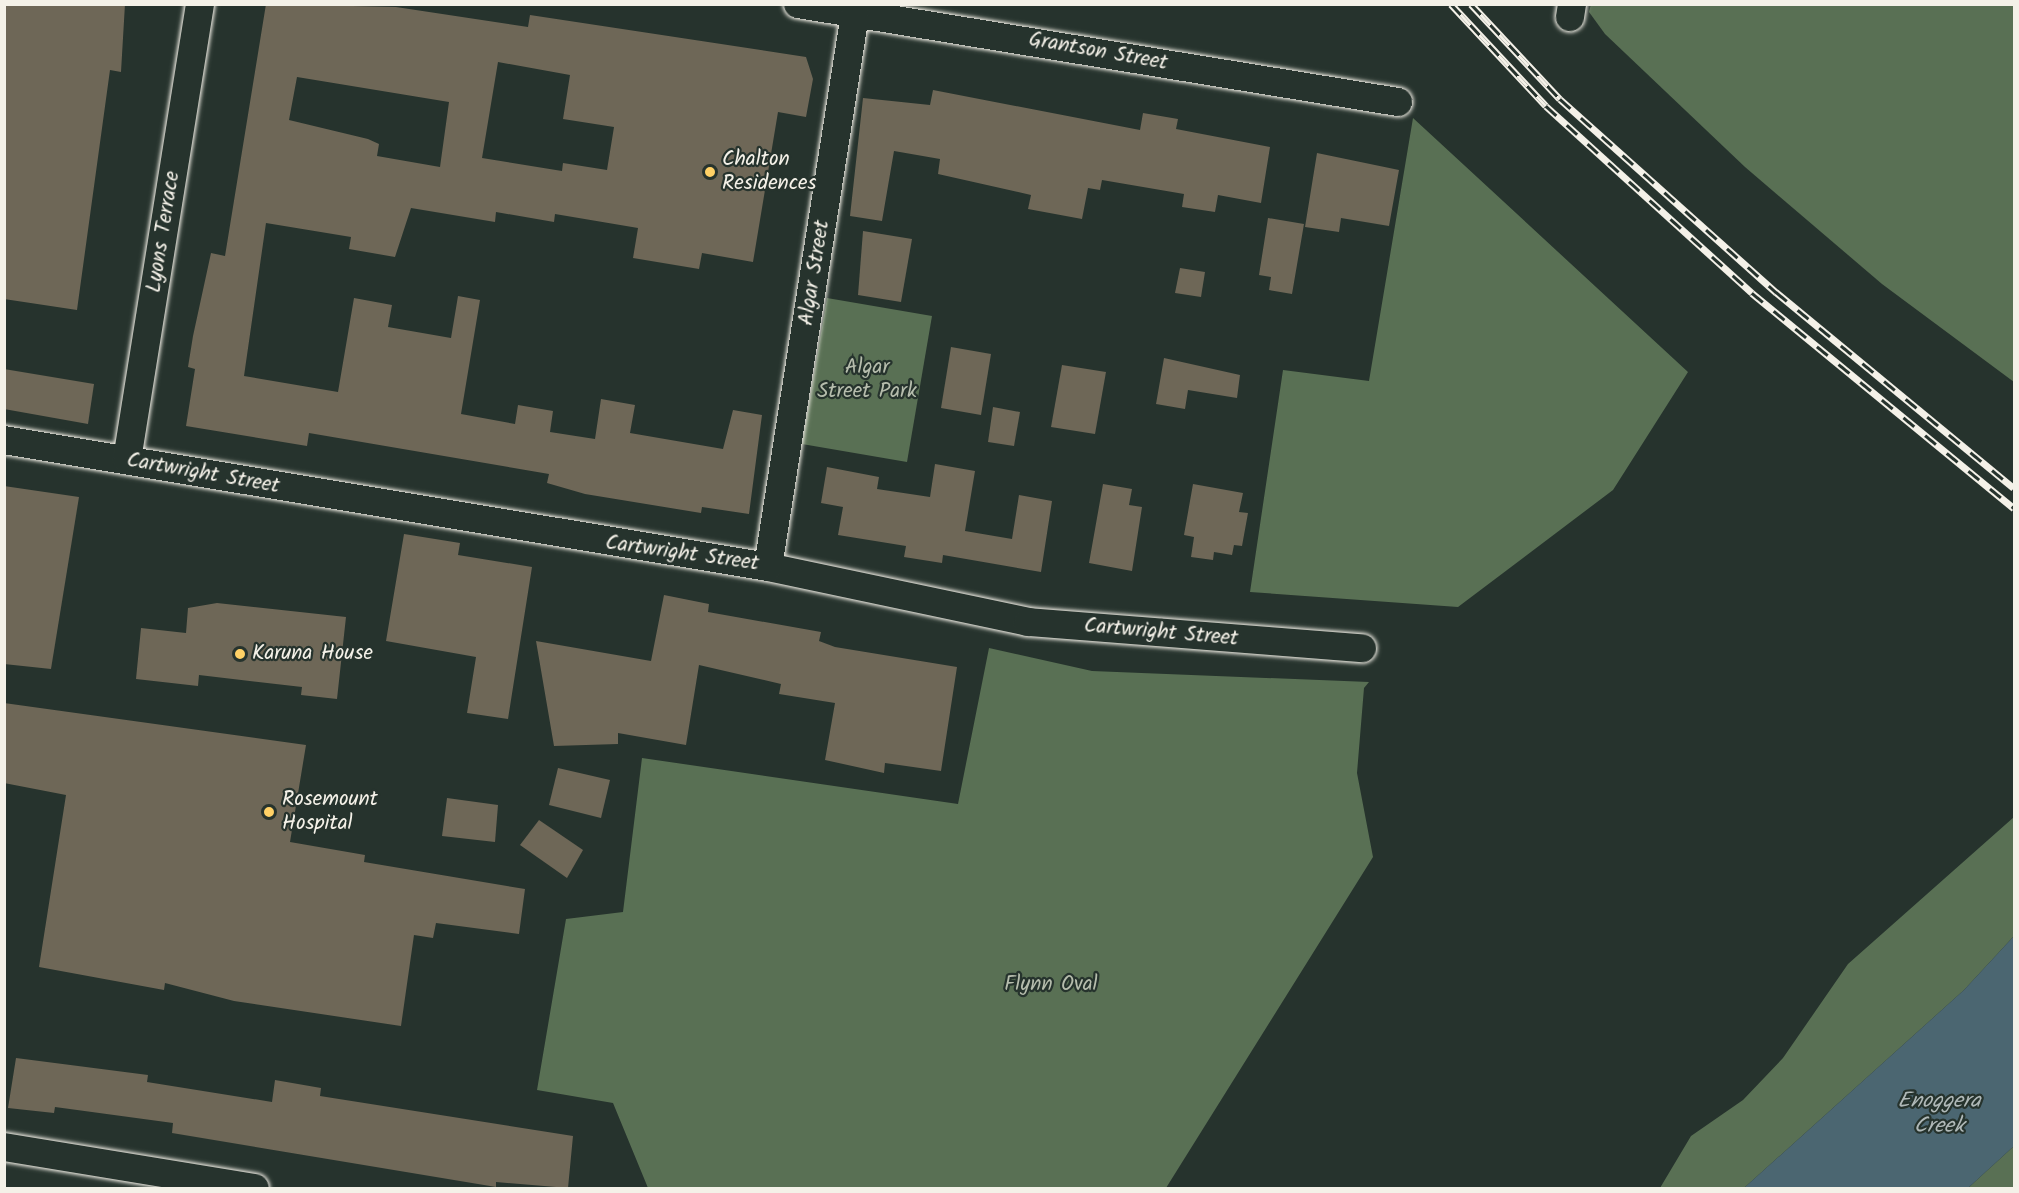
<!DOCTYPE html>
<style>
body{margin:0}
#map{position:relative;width:2019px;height:1193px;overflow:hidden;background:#26332d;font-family:Kalam,sans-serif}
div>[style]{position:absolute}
.green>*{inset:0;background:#597054}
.water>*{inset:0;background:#4b6671}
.building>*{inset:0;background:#6e6757}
.roads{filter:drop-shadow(0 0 2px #f4f1e8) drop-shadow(0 0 2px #f4f1e8)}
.minor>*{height:28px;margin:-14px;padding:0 14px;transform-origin:14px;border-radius:14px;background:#26332d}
.rail>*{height:7px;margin-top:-3.5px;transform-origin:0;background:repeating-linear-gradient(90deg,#26332d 0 14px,#f4f1e8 0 28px);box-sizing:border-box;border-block:2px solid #f4f1e8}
.dots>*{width:16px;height:16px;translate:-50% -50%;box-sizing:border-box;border:3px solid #26332d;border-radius:50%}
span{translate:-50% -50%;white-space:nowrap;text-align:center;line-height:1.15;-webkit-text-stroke:4.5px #26332d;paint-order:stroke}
.street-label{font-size:21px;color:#f4f1e8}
.poi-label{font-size:21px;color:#f4f1e8}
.left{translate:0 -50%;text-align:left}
.park-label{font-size:21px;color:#b6bdad}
.water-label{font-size:22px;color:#b0b9b8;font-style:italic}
.frame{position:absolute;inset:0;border:6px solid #f4f1e8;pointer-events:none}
</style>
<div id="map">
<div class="green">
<div style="clip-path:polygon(1591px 4px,2014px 5px,2014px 382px,1882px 284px,1745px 167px,1605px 34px,1589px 12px)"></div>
<div style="clip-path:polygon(1413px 118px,1688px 372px,1613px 490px,1458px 607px,1250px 592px,1283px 370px,1369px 381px)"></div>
<div style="clip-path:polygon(827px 298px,932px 316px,907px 462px,802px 444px)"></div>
<div style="clip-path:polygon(989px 648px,1092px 671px,1369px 682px,1364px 688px,1357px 773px,1373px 857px,1166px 1188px,648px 1188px,613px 1103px,537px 1090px,566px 919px,623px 912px,642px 758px,958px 804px)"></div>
<div style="clip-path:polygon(2014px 817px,2014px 936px,1964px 990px,1744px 1188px,1660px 1188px,1691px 1136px,1743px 1100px,1783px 1058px,1848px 964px)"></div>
<div style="clip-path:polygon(2014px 1146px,2014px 1188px,1968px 1188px)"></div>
</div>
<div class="water">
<div style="clip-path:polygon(2014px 936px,2014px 1146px,1968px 1188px,1744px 1188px,1964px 990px)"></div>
</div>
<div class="building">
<div style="clip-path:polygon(4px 4px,125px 4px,121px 72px,110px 70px,77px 310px,4px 299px)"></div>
<div style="clip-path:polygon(evenodd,266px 4px,396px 7px,528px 27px,530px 15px,806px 57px,813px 79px,806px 117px,778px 112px,753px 262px,702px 253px,699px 269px,633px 258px,638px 228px,555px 214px,554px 222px,496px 212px,495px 222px,411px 208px,395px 257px,349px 249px,351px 237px,266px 223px,244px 376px,338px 392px,354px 298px,392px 305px,388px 327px,451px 338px,458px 296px,480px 300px,461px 414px,515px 424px,518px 405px,553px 411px,550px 432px,595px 439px,601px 399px,635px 405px,630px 433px,723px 449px,733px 410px,762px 415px,749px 514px,702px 507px,701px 513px,585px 494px,547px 483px,549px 474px,309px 433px,307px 446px,186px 426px,195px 369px,188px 367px,193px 336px,211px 253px,225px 256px,266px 4px,498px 62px,570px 75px,563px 119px,614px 127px,607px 170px,563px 163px,562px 171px,482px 158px,498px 62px,266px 4px,297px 77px,449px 102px,440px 167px,377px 156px,379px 144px,368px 139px,289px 120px,297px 77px)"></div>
<div style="clip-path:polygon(933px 90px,1140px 130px,1143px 113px,1178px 119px,1176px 129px,1270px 147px,1261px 203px,1218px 195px,1215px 212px,1182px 207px,1184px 194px,1102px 180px,1100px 190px,1088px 188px,1082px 219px,1028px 209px,1031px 195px,938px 174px,940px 159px,894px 151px,882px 221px,850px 216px,863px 98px,930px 105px)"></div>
<div style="clip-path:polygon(1317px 153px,1399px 170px,1389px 226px,1341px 218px,1339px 232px,1305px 227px)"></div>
<div style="clip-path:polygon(1268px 218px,1304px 224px,1292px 294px,1269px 290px,1271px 277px,1259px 275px)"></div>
<div style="clip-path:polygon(863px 231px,912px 239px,901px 302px,858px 295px)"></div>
<div style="clip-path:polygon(1180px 268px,1205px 272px,1201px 297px,1175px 293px)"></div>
<div style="clip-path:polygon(951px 347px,991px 354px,981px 415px,941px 408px)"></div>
<div style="clip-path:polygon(1164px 358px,1240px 375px,1237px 398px,1188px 390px,1185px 409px,1156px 404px)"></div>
<div style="clip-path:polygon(1062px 365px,1106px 372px,1095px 434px,1051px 427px)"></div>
<div style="clip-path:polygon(4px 369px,94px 384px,88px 424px,4px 409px)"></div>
<div style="clip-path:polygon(993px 407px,1020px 412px,1014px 446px,988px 442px)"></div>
<div style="clip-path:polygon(935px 464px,975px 471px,965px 531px,1012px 539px,1019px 495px,1052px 501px,1041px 572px,943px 555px,942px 563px,904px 557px,906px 546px,838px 535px,843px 507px,821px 503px,827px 467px,879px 477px,877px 489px,930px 497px)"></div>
<div style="clip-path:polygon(1103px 484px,1132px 489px,1129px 505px,1142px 507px,1132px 571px,1089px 563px)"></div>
<div style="clip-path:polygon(1193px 484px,1243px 493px,1239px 512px,1248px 513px,1242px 546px,1234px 545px,1232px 555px,1214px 552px,1213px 560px,1191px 557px,1194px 537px,1184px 535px)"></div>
<div style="clip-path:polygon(4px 486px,79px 497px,51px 669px,4px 664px)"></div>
<div style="clip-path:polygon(404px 534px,460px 543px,458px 555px,532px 567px,508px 719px,467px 713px,476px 657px,386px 641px)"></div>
<div style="clip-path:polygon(664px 595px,709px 604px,708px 612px,821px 632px,819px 641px,835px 647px,957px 667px,941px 771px,885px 763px,884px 773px,825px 760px,835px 703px,779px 694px,781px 684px,699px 665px,686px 745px,618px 733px,618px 744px,554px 746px,536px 641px,651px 661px)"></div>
<div style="clip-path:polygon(217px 603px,346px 617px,337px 699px,301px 695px,302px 687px,199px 675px,198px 686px,136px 679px,141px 628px,186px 633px,188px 608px)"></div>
<div style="clip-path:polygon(4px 703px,306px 745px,290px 842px,365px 855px,364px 862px,525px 889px,519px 934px,436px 923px,433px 938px,414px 935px,401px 1026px,234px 1001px,165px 983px,164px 990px,39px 967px,66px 795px,4px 783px)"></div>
<div style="clip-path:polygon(558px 768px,610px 780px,601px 818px,549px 805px)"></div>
<div style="clip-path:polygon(447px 798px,498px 805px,495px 842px,442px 836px)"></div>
<div style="clip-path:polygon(539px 820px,583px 850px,567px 878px,520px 845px)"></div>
<div style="clip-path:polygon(16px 1058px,148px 1075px,147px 1082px,272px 1102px,275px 1080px,321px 1088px,320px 1096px,573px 1136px,568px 1188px,496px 1182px,496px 1187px,172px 1133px,173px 1123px,55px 1107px,54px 1113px,8px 1108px)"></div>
</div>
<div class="roads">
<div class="minor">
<div style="left:798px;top:4px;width:608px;rotate:9.28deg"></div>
<div style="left:1570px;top:17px;width:13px;rotate:-81deg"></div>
<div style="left:4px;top:440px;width:774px;rotate:9.44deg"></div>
<div style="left:768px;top:567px;width:266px;rotate:11.9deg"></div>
<div style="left:1028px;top:622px;width:335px;rotate:4.5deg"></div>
<div style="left:127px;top:460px;width:462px;rotate:-80.9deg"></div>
<div style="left:768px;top:567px;width:560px;rotate:-81.06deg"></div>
<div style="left:4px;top:1147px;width:254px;rotate:9.3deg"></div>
</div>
</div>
<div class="rail">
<div style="left:1451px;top:4px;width:139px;rotate:47deg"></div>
<div style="left:1546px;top:106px;width:278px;rotate:42.2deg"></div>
<div style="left:1752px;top:293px;width:339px;rotate:39.4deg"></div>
<div style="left:1471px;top:4px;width:130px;rotate:46.9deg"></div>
<div style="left:1560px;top:99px;width:290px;rotate:41.8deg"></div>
<div style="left:1776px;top:292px;width:308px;rotate:39.5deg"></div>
</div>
<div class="dots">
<div style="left:710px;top:172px;background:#ffd166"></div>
<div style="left:240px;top:654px;background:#ffd166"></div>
<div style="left:269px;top:812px;background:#ffd166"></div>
</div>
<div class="street-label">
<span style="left:1098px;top:52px;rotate:10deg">Grantson Street</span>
<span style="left:164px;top:232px;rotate:-81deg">Lyons Terrace</span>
<span style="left:815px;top:273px;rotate:-81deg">Algar Street</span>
<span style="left:203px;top:474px;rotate:10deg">Cartwright Street</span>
<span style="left:682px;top:554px;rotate:8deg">Cartwright Street</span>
<span style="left:1161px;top:633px;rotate:5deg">Cartwright Street</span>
</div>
<div class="poi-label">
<span class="left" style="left:722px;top:172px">Chalton<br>Residences</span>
<span class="left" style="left:252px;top:654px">Karuna House</span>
<span class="left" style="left:282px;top:812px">Rosemount<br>Hospital</span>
</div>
<div class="park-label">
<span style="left:867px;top:380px">Algar<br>Street Park</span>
<span style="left:1051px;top:985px">Flynn Oval</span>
</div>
<div class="water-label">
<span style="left:1939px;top:1114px">Enoggera<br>Creek</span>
</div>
<div class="frame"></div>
</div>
